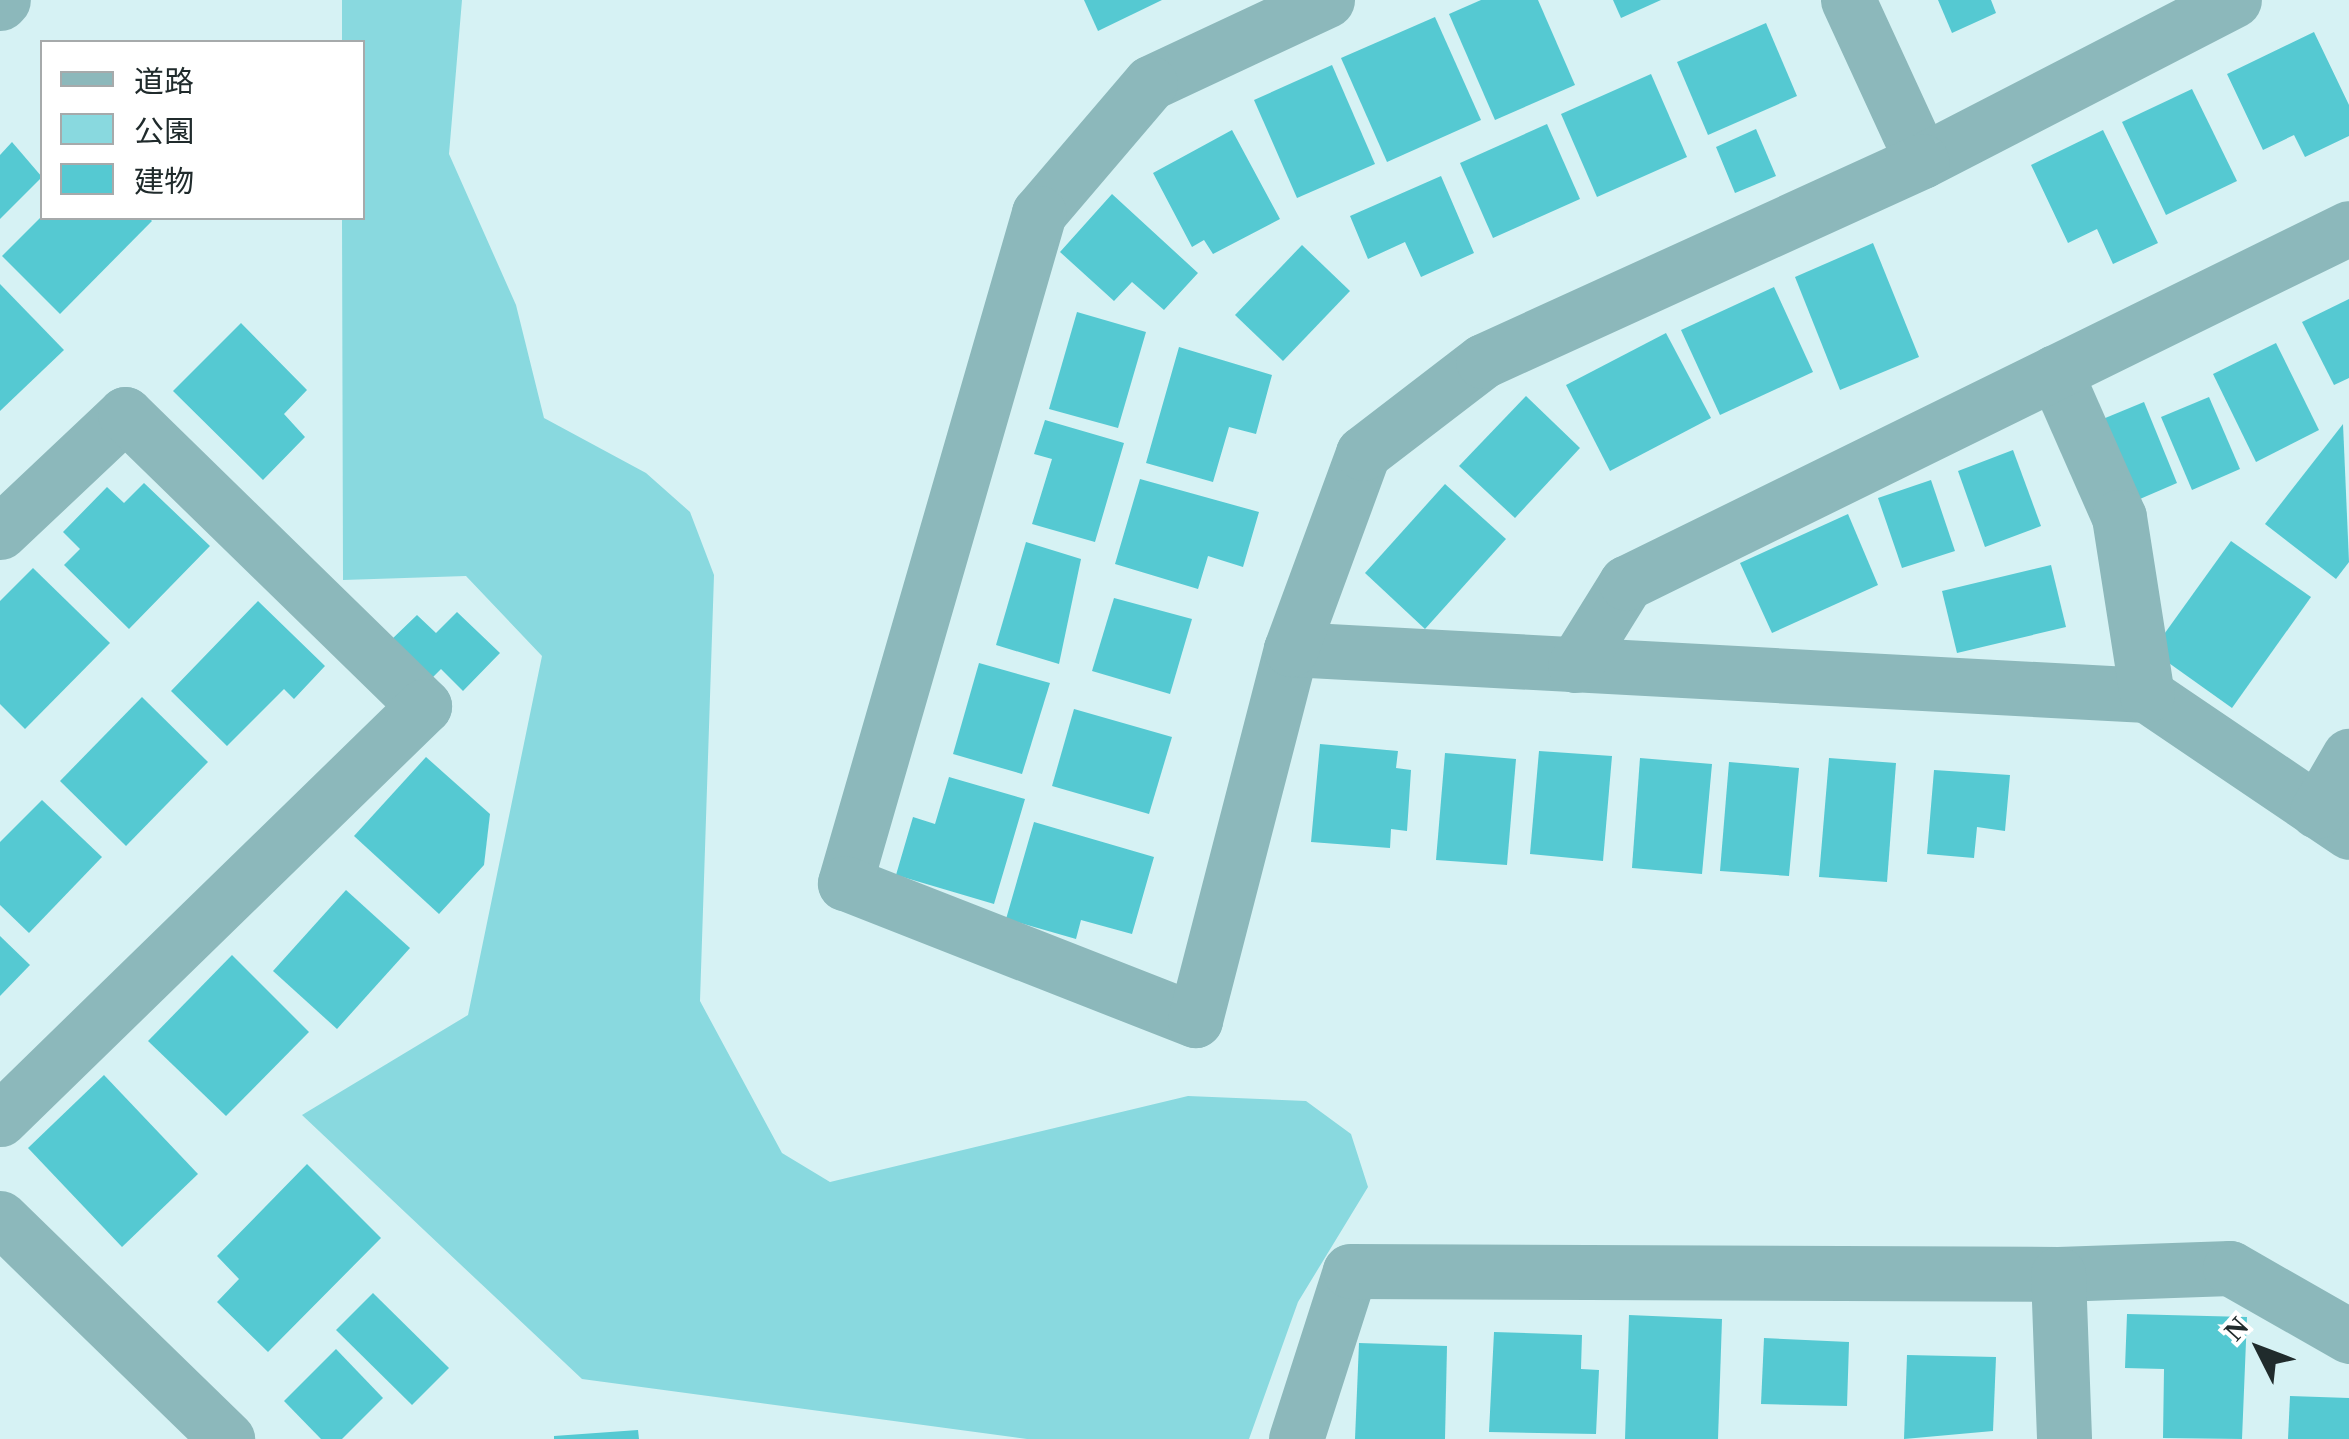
<!DOCTYPE html>
<meta charset="utf-8">
<style>
body{margin:0}
#map{position:relative;width:2349px;height:1439px;overflow:hidden;background:#d6f2f4;font-family:"Times New Roman","Noto Sans JP",serif}
div>[style]{position:absolute}
.green>*{inset:0;background:#89d9df}
.building>*{inset:0;background:#55c9d2}
.minor>*{height:55px;margin:-27.5px;padding:0 27.5px;transform-origin:27.5px;border-radius:27.5px;background:#8cb8bb}
.tertiary>*{height:55px;margin:-27.5px;padding:0 27.5px;transform-origin:27.5px;border-radius:27.5px;background:#8cb8bb}
span{translate:-50% -50%;white-space:nowrap;text-align:center;line-height:1.15;-webkit-text-stroke:8px #fff;paint-order:stroke}
.legend{position:absolute;left:40px;top:40px;width:325px;height:180px;box-sizing:border-box;background:#fff;border:2px solid #a6aaab;margin:0;padding:12px 18px;list-style:none;font-size:30px;color:#202b2c}
.legend li{display:flex;align-items:center;gap:20px;height:50px}
.legend b{width:50px;border:2px solid #a6aaab}
.north{position:absolute;left:2209px;top:1299px;width:100px;height:100px;-webkit-text-stroke:8px #fff;paint-order:stroke;rotate:312deg;font-size:28px;font-weight:700;line-height:40px;text-align:center;color:#202b2c}
.north::after{content:'';display:block;margin:auto;width:35px;height:45px;background:#202b2c;clip-path:polygon(50% 0,100% 100%,50% 72%,0 100%)}
</style>
<div id="map">
<div class="green">
<div style="clip-path:polygon(342px 0,462px 0,449px 154px,516px 305px,544px 418px,646px 473px,690px 512px,714px 575px,700px 1001px,782px 1153px,830px 1182px,1188px 1096px,1306px 1101px,1351px 1134px,1368px 1187px,1298px 1302px,1249px 1439px,1027px 1439px,582px 1379px,302px 1115px,468px 1015px,542px 656px,466px 576px,343px 580px,342px 218px,362px 218px,362px 42px,342px 42px)"></div>
</div>
<div class="building">
<div style="clip-path:polygon(1084px 0,1162px 0,1098px 31px)"></div>
<div style="clip-path:polygon(1481px 0,1538px 0,1575px 85px,1495px 120px,1449px 14px)"></div>
<div style="clip-path:polygon(1613px 0,1661px 0,1621px 18px)"></div>
<div style="clip-path:polygon(1938px 0,1991px 0,1996px 13px,1952px 33px)"></div>
<div style="clip-path:polygon(1435px 17px,1481px 120px,1387px 162px,1341px 58px)"></div>
<div style="clip-path:polygon(1766px 23px,1797px 96px,1708px 135px,1677px 62px)"></div>
<div style="clip-path:polygon(2314px 32px,2349px 105px,2349px 136px,2305px 157px,2294px 135px,2263px 150px,2227px 74px)"></div>
<div style="clip-path:polygon(1332px 65px,1375px 164px,1297px 198px,1254px 100px)"></div>
<div style="clip-path:polygon(1651px 74px,1687px 157px,1597px 197px,1561px 114px)"></div>
<div style="clip-path:polygon(2192px 89px,2237px 181px,2166px 215px,2122px 122px)"></div>
<div style="clip-path:polygon(1547px 124px,1580px 199px,1493px 238px,1460px 163px)"></div>
<div style="clip-path:polygon(1756px 129px,1776px 176px,1735px 193px,1716px 147px)"></div>
<div style="clip-path:polygon(1232px 130px,1280px 219px,1213px 254px,1204px 240px,1192px 247px,1153px 173px)"></div>
<div style="clip-path:polygon(2103px 130px,2158px 243px,2113px 264px,2097px 229px,2068px 243px,2031px 165px)"></div>
<div style="clip-path:polygon(12px 142px,42px 177px,0 219px,0 155px)"></div>
<div style="clip-path:polygon(1441px 176px,1474px 253px,1421px 277px,1405px 242px,1368px 259px,1350px 216px)"></div>
<div style="clip-path:polygon(1112px 194px,1198px 273px,1164px 310px,1132px 282px,1114px 301px,1060px 252px)"></div>
<div style="clip-path:polygon(40px 218px,149px 218px,152px 221px,60px 314px,2px 256px)"></div>
<div style="clip-path:polygon(1873px 243px,1919px 357px,1840px 390px,1795px 277px)"></div>
<div style="clip-path:polygon(1302px 245px,1350px 291px,1283px 361px,1235px 315px)"></div>
<div style="clip-path:polygon(0 284px,64px 350px,0 411px)"></div>
<div style="clip-path:polygon(1774px 287px,1813px 372px,1720px 415px,1681px 330px)"></div>
<div style="clip-path:polygon(2349px 299px,2349px 378px,2334px 385px,2302px 322px)"></div>
<div style="clip-path:polygon(1077px 312px,1146px 332px,1118px 428px,1049px 409px)"></div>
<div style="clip-path:polygon(241px 323px,307px 390px,284px 414px,305px 437px,263px 480px,173px 391px)"></div>
<div style="clip-path:polygon(1666px 333px,1711px 418px,1610px 471px,1566px 385px)"></div>
<div style="clip-path:polygon(2276px 343px,2319px 430px,2256px 462px,2213px 374px)"></div>
<div style="clip-path:polygon(1179px 347px,1272px 375px,1256px 434px,1229px 427px,1213px 482px,1146px 463px)"></div>
<div style="clip-path:polygon(1526px 396px,1580px 448px,1515px 518px,1459px 466px)"></div>
<div style="clip-path:polygon(2209px 397px,2240px 469px,2192px 490px,2161px 417px)"></div>
<div style="clip-path:polygon(2144px 402px,2177px 483px,2133px 502px,2098px 421px)"></div>
<div style="clip-path:polygon(1045px 420px,1124px 443px,1095px 542px,1032px 524px,1052px 459px,1034px 454px)"></div>
<div style="clip-path:polygon(2343px 424px,2349px 562px,2336px 579px,2265px 524px)"></div>
<div style="clip-path:polygon(2013px 450px,2041px 526px,1985px 547px,1958px 471px)"></div>
<div style="clip-path:polygon(1140px 479px,1259px 512px,1243px 567px,1208px 556px,1198px 589px,1115px 564px)"></div>
<div style="clip-path:polygon(1931px 480px,1955px 551px,1902px 568px,1878px 498px)"></div>
<div style="clip-path:polygon(144px 483px,210px 546px,129px 629px,64px 565px,80px 549px,63px 532px,107px 487px,124px 503px)"></div>
<div style="clip-path:polygon(1445px 484px,1506px 539px,1425px 629px,1365px 573px)"></div>
<div style="clip-path:polygon(1848px 514px,1878px 585px,1772px 633px,1740px 563px)"></div>
<div style="clip-path:polygon(2231px 541px,2311px 597px,2232px 708px,2152px 651px)"></div>
<div style="clip-path:polygon(1026px 542px,1081px 559px,1059px 664px,996px 645px)"></div>
<div style="clip-path:polygon(2051px 565px,2066px 627px,1957px 653px,1942px 591px)"></div>
<div style="clip-path:polygon(33px 568px,110px 643px,25px 729px,0 704px,0 601px)"></div>
<div style="clip-path:polygon(1114px 598px,1192px 619px,1170px 694px,1092px 671px)"></div>
<div style="clip-path:polygon(258px 601px,325px 666px,294px 699px,284px 689px,227px 746px,171px 691px)"></div>
<div style="clip-path:polygon(457px 612px,500px 653px,463px 691px,441px 669px,429px 681px,390px 641px,417px 615px,436px 633px)"></div>
<div style="clip-path:polygon(979px 663px,1050px 683px,1022px 774px,953px 754px)"></div>
<div style="clip-path:polygon(142px 697px,208px 762px,126px 846px,60px 781px)"></div>
<div style="clip-path:polygon(1074px 709px,1172px 737px,1149px 814px,1052px 786px)"></div>
<div style="clip-path:polygon(1320px 744px,1398px 751px,1396px 768px,1411px 770px,1407px 831px,1391px 829px,1390px 848px,1311px 842px)"></div>
<div style="clip-path:polygon(1539px 751px,1612px 756px,1603px 861px,1530px 854px)"></div>
<div style="clip-path:polygon(1445px 753px,1516px 759px,1507px 865px,1436px 860px)"></div>
<div style="clip-path:polygon(426px 757px,490px 814px,484px 865px,439px 914px,354px 836px)"></div>
<div style="clip-path:polygon(1640px 758px,1712px 764px,1702px 874px,1632px 868px)"></div>
<div style="clip-path:polygon(1829px 758px,1896px 763px,1887px 882px,1819px 877px)"></div>
<div style="clip-path:polygon(1729px 762px,1799px 768px,1789px 876px,1720px 871px)"></div>
<div style="clip-path:polygon(1934px 770px,2010px 775px,2005px 831px,1977px 827px,1974px 858px,1927px 854px)"></div>
<div style="clip-path:polygon(949px 777px,1025px 799px,994px 904px,896px 875px,913px 817px,935px 824px)"></div>
<div style="clip-path:polygon(42px 800px,102px 857px,29px 933px,0 905px,0 842px)"></div>
<div style="clip-path:polygon(1034px 822px,1154px 857px,1132px 934px,1081px 920px,1076px 939px,1006px 919px)"></div>
<div style="clip-path:polygon(346px 890px,410px 948px,337px 1029px,273px 971px)"></div>
<div style="clip-path:polygon(0 936px,30px 965px,0 996px)"></div>
<div style="clip-path:polygon(232px 955px,309px 1032px,226px 1116px,148px 1041px)"></div>
<div style="clip-path:polygon(104px 1075px,198px 1174px,122px 1247px,28px 1148px)"></div>
<div style="clip-path:polygon(307px 1164px,381px 1238px,268px 1352px,217px 1302px,239px 1279px,217px 1256px)"></div>
<div style="clip-path:polygon(373px 1293px,449px 1368px,412px 1405px,336px 1330px)"></div>
<div style="clip-path:polygon(2127px 1314px,2247px 1317px,2242px 1439px,2163px 1438px,2164px 1369px,2125px 1368px)"></div>
<div style="clip-path:polygon(1629px 1315px,1722px 1319px,1718px 1439px,1625px 1439px)"></div>
<div style="clip-path:polygon(1494px 1332px,1582px 1335px,1581px 1369px,1599px 1370px,1596px 1434px,1489px 1432px)"></div>
<div style="clip-path:polygon(1764px 1338px,1849px 1342px,1847px 1406px,1761px 1404px)"></div>
<div style="clip-path:polygon(1359px 1343px,1447px 1346px,1445px 1439px,1355px 1439px)"></div>
<div style="clip-path:polygon(336px 1349px,383px 1398px,342px 1439px,321px 1439px,284px 1401px)"></div>
<div style="clip-path:polygon(1907px 1355px,1996px 1357px,1993px 1431px,1904px 1439px)"></div>
<div style="clip-path:polygon(2290px 1396px,2349px 1398px,2349px 1439px,2288px 1439px)"></div>
<div style="clip-path:polygon(638px 1430px,639px 1439px,554px 1439px,554px 1436px)"></div>
</div>
<div class="minor">
<div style="left:1327px;top:0;width:195px;rotate:154.9deg"></div>
<div style="left:1150px;top:83px;width:171px;rotate:130.5deg"></div>
<div style="left:1039px;top:213px;width:698px;rotate:106.15deg"></div>
<div style="left:845px;top:883px;width:376px;rotate:21.4deg"></div>
<div style="left:1195px;top:1020px;width:383px;rotate:-75.5deg"></div>
<div style="left:1291px;top:649px;width:857px;rotate:3.08deg"></div>
<div style="left:2147px;top:695px;width:244px;rotate:34.1deg"></div>
<div style="left:1848px;top:0;width:177px;rotate:65.3deg"></div>
<div style="left:1922px;top:161px;width:351px;rotate:-27.3deg"></div>
<div style="left:2055px;top:372px;width:158px;rotate:66.2deg"></div>
<div style="left:2119px;top:517px;width:180px;rotate:81.1deg"></div>
<div style="left:0;top:532px;width:172px;rotate:-43.3deg"></div>
<div style="left:125px;top:414px;width:418px;rotate:44.3deg"></div>
<div style="left:424px;top:706px;width:592px;rotate:135.75deg"></div>
<div style="left:1291px;top:649px;width:209px;rotate:-69.8deg"></div>
<div style="left:1363px;top:453px;width:151px;rotate:-37.5deg"></div>
<div style="left:1483px;top:361px;width:482px;rotate:-24.5deg"></div>
<div style="left:1575px;top:665px;width:97px;rotate:-58.1deg"></div>
<div style="left:1626px;top:583px;width:805px;rotate:-26.15deg"></div>
<div style="left:2317px;top:811px;width:64px;rotate:-59.8deg"></div>
<div style="left:2058px;top:1274px;width:172px;rotate:-2deg"></div>
<div style="left:2230px;top:1268px;width:137px;rotate:29.7deg"></div>
<div style="left:1296px;top:1439px;width:176px;rotate:-72.2deg"></div>
<div style="left:1350px;top:1271px;width:708px;rotate:0.24deg"></div>
<div style="left:2058px;top:1274px;width:165px;rotate:87.9deg"></div>
</div>
<div class="tertiary">
<div style="left:0;top:3px;width:4px;rotate:-45deg"></div>
<div style="left:0;top:1218px;width:317px;rotate:44.2deg"></div>
</div>
<ul class="legend">
<li><b style="height:12px;background:#8cb8bb"></b>道路</li>
<li><b style="height:28px;background:#89d9df"></b>公園</li>
<li><b style="height:28px;background:#55c9d2"></b>建物</li>
</ul>
<div class="north">N</div>
</div>
